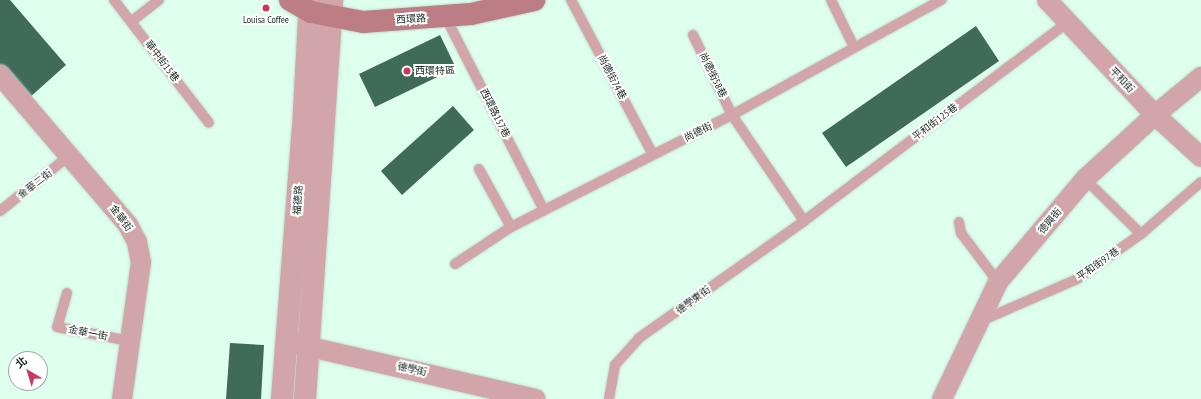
<!DOCTYPE html>
<meta charset="utf-8">
<style>
body{margin:0}
#map{position:relative;width:1201px;height:399px;overflow:hidden;background:#defeee;font-family:"PT Sans Narrow","Noto Sans TC",sans-serif}
div>[style]{position:absolute}
.building>*{inset:0;background:#406b58}
.roads{filter:drop-shadow(0 0 1px #bedbcd) drop-shadow(0 0 1px #bedbcd)}
.service>*{height:10px;margin:-5px;padding:0 5px;transform-origin:5px;border-radius:5px;background:#d1a5a9}
.minor>*{height:20px;margin:-10px;padding:0 10px;transform-origin:10px;border-radius:10px;background:#d1a5a9}
.tertiary>*{height:22px;margin:-11px;padding:0 11px;transform-origin:11px;border-radius:11px;background:#d1a5a9}
.secondary>*{height:22px;margin:-11px;padding:0 11px;transform-origin:11px;border-radius:11px;background:#bd7d85}
.dots>*{width:11px;height:11px;translate:-50% -50%;box-sizing:border-box;border:2px solid #fff;border-radius:50%}
span{translate:-50% -50%;white-space:nowrap;text-align:center;line-height:1.15;-webkit-text-stroke:4px #fff;paint-order:stroke}
.street-label{font-size:10px;color:#16261f}
.poi-label{font-size:10px;color:#16261f}
.left{translate:0 -50%;text-align:left}
.north{position:absolute;left:8px;top:351px;width:40px;height:40px;box-sizing:border-box;background:#fff;border:1px solid #a2a8a5;border-radius:50%;rotate:322deg;font-size:11px;font-weight:700;line-height:16px;text-align:center;color:#16261f}
.north::after{content:'';display:block;margin:auto;width:14px;height:18px;background:#c9395b;clip-path:polygon(50% 0,100% 100%,50% 72%,0 100%)}
</style>
<div id="map">
<div class="building">
<div style="clip-path:polygon(0 0,10px 0,66px 65px,29px 98px,0 65px)"></div>
<div style="clip-path:polygon(976px 26px,999px 61px,846px 167px,822px 133px)"></div>
<div style="clip-path:polygon(440px 35px,456px 68px,375px 107px,359px 74px)"></div>
<div style="clip-path:polygon(453px 106px,474px 130px,402px 195px,381px 171px)"></div>
<div style="clip-path:polygon(230px 343px,264px 345px,261px 399px,226px 399px)"></div>
</div>
<div class="roads">
<div class="service">
<div style="left:114px;top:0;width:155px;rotate:52.3deg"></div>
<div style="left:571px;top:0;width:175px;rotate:62.1deg"></div>
<div style="left:831px;top:0;width:52px;rotate:63.9deg"></div>
<div style="left:445px;top:16px;width:218px;rotate:63deg"></div>
<div style="left:132px;top:21px;width:34px;rotate:-38deg"></div>
<div style="left:693px;top:35px;width:89px;rotate:64deg"></div>
<div style="left:732px;top:115px;width:128px;rotate:55.8deg"></div>
<div style="left:479px;top:169px;width:66px;rotate:61.1deg"></div>
<div style="left:1085px;top:179px;width:78px;rotate:44.5deg"></div>
<div style="left:0;top:211px;width:88px;rotate:-38.6deg"></div>
<div style="left:959px;top:222px;width:11px;rotate:80deg"></div>
<div style="left:961px;top:233px;width:61px;rotate:52.9deg"></div>
<div style="left:455px;top:264px;width:67px;rotate:-33.5deg"></div>
<div style="left:511px;top:227px;width:248px;rotate:-26.9deg"></div>
<div style="left:732px;top:115px;width:239px;rotate:-28.8deg"></div>
<div style="left:67px;top:293px;width:35px;rotate:106deg"></div>
<div style="left:57px;top:327px;width:74px;rotate:10.9deg"></div>
<div style="left:981px;top:321px;width:105px;rotate:-23.6deg"></div>
<div style="left:1077px;top:279px;width:78px;rotate:-35.1deg"></div>
<div style="left:1141px;top:234px;width:79px;rotate:-40.9deg"></div>
<div style="left:609px;top:399px;width:35px;rotate:-80deg"></div>
<div style="left:615px;top:365px;width:36px;rotate:-48deg"></div>
<div style="left:639px;top:338px;width:202px;rotate:-35.3deg"></div>
<div style="left:804px;top:221px;width:329px;rotate:-37deg"></div>
</div>
<div class="minor">
<div style="left:1047px;top:0;width:158px;rotate:46.8deg"></div>
<div style="left:1155px;top:115px;width:62px;rotate:42.4deg"></div>
<div style="left:0;top:75px;width:197px;rotate:49.5deg"></div>
<div style="left:128px;top:225px;width:19px;rotate:62deg"></div>
<div style="left:137px;top:242px;width:20px;rotate:79deg"></div>
<div style="left:141px;top:262px;width:138px;rotate:97.9deg"></div>
<div style="left:293px;top:343px;width:249px;rotate:13deg"></div>
<div style="left:942px;top:399px;width:130px;rotate:-64.4deg"></div>
<div style="left:998px;top:282px;width:135px;rotate:-49.8deg"></div>
<div style="left:1085px;top:179px;width:95px;rotate:-42.4deg"></div>
<div style="left:1155px;top:115px;width:60px;rotate:-39.6deg"></div>
</div>
<div class="tertiary">
<div style="left:282px;top:399px;width:271px;rotate:-85.6deg"></div>
<div style="left:303px;top:129px;width:129px;rotate:-86.9deg"></div>
<div style="left:305px;top:399px;width:400px;rotate:-86.1deg"></div>
</div>
<div class="secondary">
<div style="left:290px;top:0;width:24px;rotate:30deg"></div>
<div style="left:311px;top:12px;width:53px;rotate:10.9deg"></div>
<div style="left:363px;top:22px;width:108px;rotate:-4.2deg"></div>
<div style="left:471px;top:14px;width:65px;rotate:-12.5deg"></div>
</div>
</div>
<div class="dots">
<div style="left:266px;top:8px;background:#c9395b"></div>
<div style="left:407px;top:71px;background:#c9395b"></div>
</div>
<div class="street-label">
<span style="left:411px;top:19px;rotate:-4deg">西環路</span>
<span style="left:162px;top:61px;rotate:53deg">華中街15巷</span>
<span style="left:713px;top:75px;rotate:64deg">尚德街58巷</span>
<span style="left:612px;top:77px;rotate:62deg">尚德街74巷</span>
<span style="left:1122px;top:80px;rotate:46deg">平和街</span>
<span style="left:495px;top:113px;rotate:63deg">西環路157巷</span>
<span style="left:935px;top:122px;rotate:-37deg">平和街125巷</span>
<span style="left:698px;top:132px;rotate:-26deg">尚德街</span>
<span style="left:35px;top:184px;rotate:-38deg">金華二街</span>
<span style="left:298px;top:200px;rotate:-86deg">福德路</span>
<span style="left:121px;top:218px;rotate:53deg">金華街</span>
<span style="left:1050px;top:221px;rotate:-50deg">德興街</span>
<span style="left:1098px;top:264px;rotate:-35deg">平和街97巷</span>
<span style="left:693px;top:300px;rotate:-36deg">德學東街</span>
<span style="left:88px;top:333px;rotate:11deg">金華一街</span>
<span style="left:412px;top:369px;rotate:13deg">德學街</span>
</div>
<div class="poi-label">
<span style="left:266px;top:20px">Louisa Coffee</span>
<span class="left" style="left:415px;top:71px">西環特區</span>
</div>
<div class="north">北</div>
</div>
